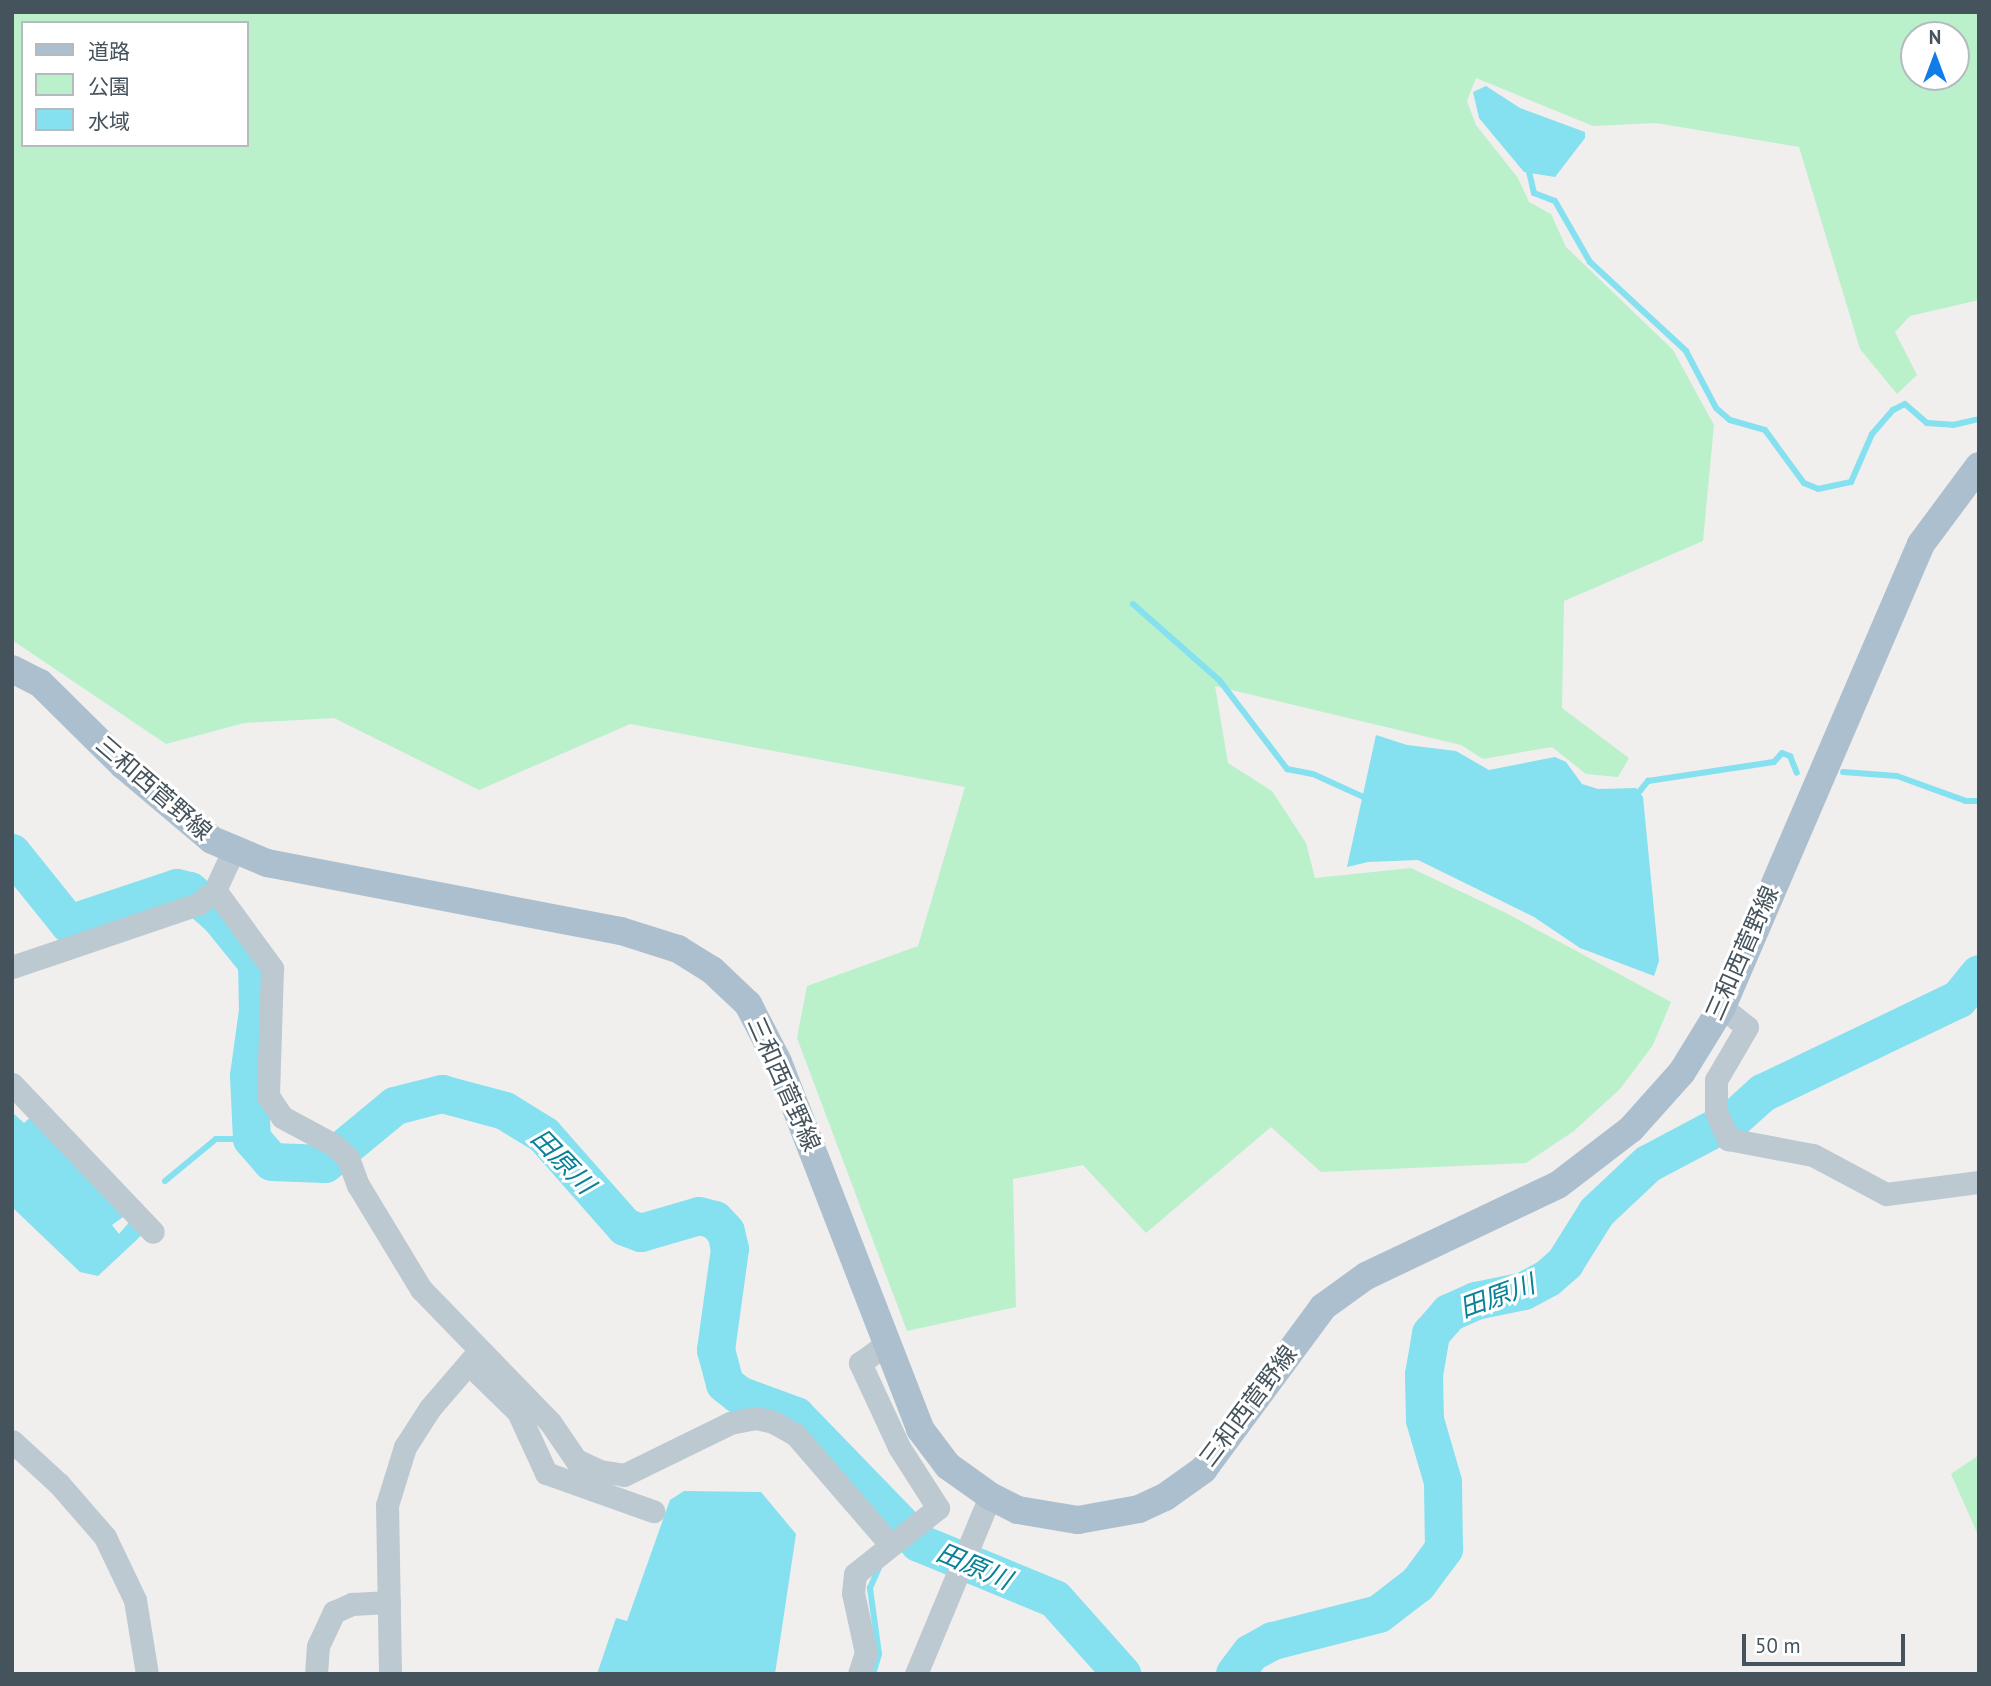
<!DOCTYPE html>
<meta charset="utf-8">
<style>
body{margin:0}
#map{position:relative;width:1991px;height:1686px;overflow:hidden;background:#f1eeee;font-family:"PT Sans","Noto Sans JP",sans-serif}
div>[style]{position:absolute}
.green>*{inset:0;background:#baf1cb}
.water>*{inset:0;background:#85e0ef}
.stream>*{height:6px;margin:-3px;padding:0 3px;transform-origin:3px;border-radius:3px;background:#85e0ef}
.river>*{height:38px;margin:-19px;padding:0 19px;transform-origin:19px;border-radius:19px;background:#85e0ef}
.minor>*{height:23px;margin:-11.5px;padding:0 11.5px;transform-origin:11.5px;border-radius:11.5px;background:#bdc9d1}
.major>*{height:28px;margin:-14px;padding:0 14px;transform-origin:14px;border-radius:14px;background:#acbfce}
span{translate:-50% -50%;white-space:nowrap;text-align:center;line-height:1.15;-webkit-text-stroke:6px #fff;paint-order:stroke}
.street-label{font-size:24px;color:#45535c}
.water-label{font-size:26px;color:#088296;font-style:italic}
.frame{position:absolute;inset:0;border:14px solid #45535c;pointer-events:none}
.legend{position:absolute;left:21px;top:21px;width:228px;height:126px;box-sizing:border-box;background:#fff;border:2px solid #b5babe;margin:0;padding:9px 12px;list-style:none;font-size:21px;color:#45535c}
.legend li{display:flex;align-items:center;gap:14px;height:35px}
.legend b{width:35px;border:2px solid #b5babe}
.north{position:absolute;left:1900px;top:21px;width:70px;height:70px;box-sizing:border-box;background:#fff;border:2px solid #b5babe;border-radius:50%;rotate:0deg;font-size:19px;font-weight:700;line-height:28px;text-align:center;color:#45535c}
.north::after{content:'';display:block;margin:auto;width:24px;height:32px;background:#117ce7;clip-path:polygon(50% 0,100% 100%,50% 72%,0 100%)}
.scale{position:absolute;left:1742px;top:1634px;width:163px;height:32px;box-sizing:border-box;border:4px solid #45535c;border-top:0;padding-left:9px;font-size:21px;line-height:24px;white-space:nowrap;color:#45535c;-webkit-text-stroke:5px #fff;paint-order:stroke}
</style>
<div id="map">
<div class="green">
<div style="clip-path:polygon(evenodd,12px 12px,1979px 12px,1979px 300px,1910px 316px,1895px 332px,1917px 375px,1897px 394px,1860px 349px,1799px 147px,1656px 123px,1593px 126px,1476px 78px,1467px 101px,1476px 125px,1518px 178px,1529px 202px,1551px 214px,1566px 247px,1673px 350px,1714px 425px,1703px 541px,1564px 601px,1562px 708px,1629px 758px,1618px 777px,1586px 774px,1552px 747px,1483px 759px,1461px 745px,1215px 686px,1228px 763px,1272px 791px,1306px 843px,1315px 878px,1411px 868px,1504px 912px,1671px 1002px,1653px 1045px,1620px 1089px,1574px 1131px,1526px 1163px,1321px 1172px,1271px 1127px,1146px 1233px,1083px 1165px,1013px 1179px,1016px 1307px,907px 1331px,797px 1038px,807px 986px,918px 946px,965px 787px,630px 724px,479px 790px,334px 718px,244px 723px,166px 744px,12px 640px,12px 12px,23px 23px,247px 23px,247px 145px,23px 145px,23px 23px,12px 12px,1914px 35px,1956px 35px,1956px 77px,1914px 77px,1914px 35px)"></div>
<div style="clip-path:polygon(1979px 1455px,1979px 1537px,1951px 1474px)"></div>
</div>
<div class="water">
<div style="clip-path:polygon(1486px 86px,1520px 108px,1585px 132px,1585px 138px,1555px 177px,1524px 172px,1479px 118px,1473px 92px)"></div>
<div style="clip-path:polygon(1376px 735px,1407px 745px,1456px 751px,1489px 770px,1555px 757px,1566px 762px,1582px 784px,1598px 789px,1636px 788px,1643px 797px,1659px 961px,1654px 976px,1580px 948px,1534px 917px,1418px 860px,1368px 862px,1347px 867px)"></div>
<div style="clip-path:polygon(12px 1112px,24px 1123px,32px 1116px,127px 1214px,112px 1225px,119px 1234px,131px 1220px,144px 1233px,98px 1276px,80px 1272px,12px 1207px)"></div>
<div style="clip-path:polygon(684px 1491px,761px 1492px,796px 1534px,775px 1674px,597px 1674px,616px 1618px,627px 1621px,670px 1500px)"></div>
</div>
<div class="stream">
<div style="left:1528px;top:167px;width:27px;rotate:77deg"></div>
<div style="left:1534px;top:193px;width:22px;rotate:21deg"></div>
<div style="left:1555px;top:201px;width:70px;rotate:60.2deg"></div>
<div style="left:1590px;top:262px;width:131px;rotate:42.8deg"></div>
<div style="left:1686px;top:351px;width:64px;rotate:62.2deg"></div>
<div style="left:1716px;top:408px;width:18px;rotate:41deg"></div>
<div style="left:1730px;top:420px;width:36px;rotate:16deg"></div>
<div style="left:1765px;top:430px;width:66px;rotate:53.7deg"></div>
<div style="left:1804px;top:483px;width:15px;rotate:23deg"></div>
<div style="left:1818px;top:489px;width:34px;rotate:-12deg"></div>
<div style="left:1851px;top:482px;width:52px;rotate:-66.4deg"></div>
<div style="left:1872px;top:434px;width:32px;rotate:-49deg"></div>
<div style="left:1893px;top:410px;width:13px;rotate:-27deg"></div>
<div style="left:1905px;top:404px;width:29px;rotate:41deg"></div>
<div style="left:1927px;top:423px;width:26px;rotate:4deg"></div>
<div style="left:1953px;top:425px;width:27px;rotate:-13deg"></div>
<div style="left:1133px;top:604px;width:116px;rotate:41.5deg"></div>
<div style="left:1220px;top:681px;width:111px;rotate:52.7deg"></div>
<div style="left:1287px;top:769px;width:26px;rotate:11deg"></div>
<div style="left:1313px;top:774px;width:63px;rotate:24.5deg"></div>
<div style="left:1843px;top:772px;width:54px;rotate:4.2deg"></div>
<div style="left:1897px;top:776px;width:73px;rotate:19.9deg"></div>
<div style="left:1966px;top:801px;width:13px"></div>
<div style="left:1635px;top:797px;width:21px;rotate:-51deg"></div>
<div style="left:1648px;top:781px;width:127px;rotate:-8.6deg"></div>
<div style="left:1774px;top:762px;width:12px;rotate:-48deg"></div>
<div style="left:1782px;top:753px;width:9px;rotate:21deg"></div>
<div style="left:1790px;top:756px;width:18px;rotate:68deg"></div>
<div style="left:165px;top:1181px;width:66px;rotate:-39.5deg"></div>
<div style="left:216px;top:1139px;width:36px"></div>
<div style="left:873px;top:1674px;width:21px;rotate:-73deg"></div>
<div style="left:879px;top:1654px;width:67px;rotate:-97.8deg"></div>
<div style="left:870px;top:1588px;width:22px;rotate:-66deg"></div>
</div>
<div class="river">
<div style="left:12px;top:853px;width:91px;rotate:51.2deg"></div>
<div style="left:69px;top:924px;width:114px;rotate:-18.4deg"></div>
<div style="left:177px;top:888px;width:13px;rotate:13deg"></div>
<div style="left:190px;top:891px;width:38px;rotate:41deg"></div>
<div style="left:219px;top:916px;width:60px;rotate:51deg"></div>
<div style="left:257px;top:963px;width:48px;rotate:88.8deg"></div>
<div style="left:258px;top:1011px;width:66px;rotate:97.9deg"></div>
<div style="left:249px;top:1076px;width:63px;rotate:87.3deg"></div>
<div style="left:252px;top:1139px;width:30px;rotate:49deg"></div>
<div style="left:272px;top:1162px;width:53px;rotate:2.2deg"></div>
<div style="left:325px;top:1164px;width:91px;rotate:-39.6deg"></div>
<div style="left:395px;top:1106px;width:49px;rotate:-14.3deg"></div>
<div style="left:442px;top:1094px;width:65px;rotate:15.1deg"></div>
<div style="left:505px;top:1111px;width:46px;rotate:31.6deg"></div>
<div style="left:544px;top:1135px;width:123px;rotate:48.6deg"></div>
<div style="left:625px;top:1227px;width:17px;rotate:21deg"></div>
<div style="left:641px;top:1233px;width:60px;rotate:-16.3deg"></div>
<div style="left:699px;top:1216px;width:16px;rotate:14deg"></div>
<div style="left:715px;top:1220px;width:16px;rotate:47deg"></div>
<div style="left:726px;top:1232px;width:17px;rotate:77deg"></div>
<div style="left:730px;top:1249px;width:102px;rotate:97.9deg"></div>
<div style="left:716px;top:1350px;width:35px;rotate:75deg"></div>
<div style="left:725px;top:1384px;width:18px;rotate:38deg"></div>
<div style="left:739px;top:1395px;width:61px;rotate:20.2deg"></div>
<div style="left:796px;top:1416px;width:177px;rotate:45.9deg"></div>
<div style="left:919px;top:1543px;width:147px;rotate:22.4deg"></div>
<div style="left:1055px;top:1599px;width:101px;rotate:48.2deg"></div>
<div style="left:1235px;top:1674px;width:26px;rotate:-53deg"></div>
<div style="left:1251px;top:1653px;width:25px;rotate:-29deg"></div>
<div style="left:1273px;top:1641px;width:109px;rotate:-14.3deg"></div>
<div style="left:1379px;top:1614px;width:49px;rotate:-37.6deg"></div>
<div style="left:1418px;top:1584px;width:44px;rotate:-53.4deg"></div>
<div style="left:1444px;top:1549px;width:67px;rotate:-90.9deg"></div>
<div style="left:1443px;top:1482px;width:65px;rotate:-106.2deg"></div>
<div style="left:1425px;top:1420px;width:45px;rotate:-91.3deg"></div>
<div style="left:1424px;top:1375px;width:42px;rotate:-80.3deg"></div>
<div style="left:1431px;top:1334px;width:28px;rotate:-49deg"></div>
<div style="left:1449px;top:1313px;width:30px;rotate:-24deg"></div>
<div style="left:1476px;top:1301px;width:49px;rotate:-11.8deg"></div>
<div style="left:1524px;top:1291px;width:27px;rotate:-28deg"></div>
<div style="left:1548px;top:1278px;width:23px;rotate:-41deg"></div>
<div style="left:1565px;top:1263px;width:60px;rotate:-57.9deg"></div>
<div style="left:1597px;top:1212px;width:70px;rotate:-43.3deg"></div>
<div style="left:1648px;top:1164px;width:98px;rotate:-27.9deg"></div>
<div style="left:1735px;top:1118px;width:38px;rotate:-42deg"></div>
<div style="left:1763px;top:1093px;width:217px;rotate:-25.6deg"></div>
<div style="left:1959px;top:999px;width:32px;rotate:-51deg"></div>
</div>
<div class="minor">
<div style="left:215px;top:890px;width:97px;rotate:53.8deg"></div>
<div style="left:272px;top:968px;width:128px;rotate:91.8deg"></div>
<div style="left:268px;top:1096px;width:25px;rotate:56deg"></div>
<div style="left:282px;top:1117px;width:59px;rotate:28.3deg"></div>
<div style="left:334px;top:1145px;width:19px;rotate:43deg"></div>
<div style="left:348px;top:1158px;width:29px;rotate:70deg"></div>
<div style="left:358px;top:1185px;width:122px;rotate:58.8deg"></div>
<div style="left:421px;top:1289px;width:185px;rotate:45.9deg"></div>
<div style="left:550px;top:1422px;width:46px;rotate:55.6deg"></div>
<div style="left:576px;top:1460px;width:26px;rotate:25deg"></div>
<div style="left:600px;top:1471px;width:24px;rotate:9deg"></div>
<div style="left:624px;top:1475px;width:118px;rotate:-26.1deg"></div>
<div style="left:730px;top:1423px;width:26px;rotate:-11deg"></div>
<div style="left:756px;top:1418px;width:17px;rotate:13deg"></div>
<div style="left:773px;top:1422px;width:25px;rotate:29deg"></div>
<div style="left:795px;top:1434px;width:144px;rotate:49.2deg"></div>
<div style="left:12px;top:967px;width:196px;rotate:-18.7deg"></div>
<div style="left:198px;top:904px;width:22px;rotate:-39deg"></div>
<div style="left:215px;top:890px;width:45px;rotate:-65.1deg"></div>
<div style="left:1722px;top:1007px;width:32px;rotate:39deg"></div>
<div style="left:1747px;top:1027px;width:61px;rotate:120.3deg"></div>
<div style="left:1716px;top:1080px;width:32px;rotate:90deg"></div>
<div style="left:1716px;top:1112px;width:30px;rotate:66deg"></div>
<div style="left:1728px;top:1139px;width:86px;rotate:10.7deg"></div>
<div style="left:1813px;top:1155px;width:83px;rotate:28.1deg"></div>
<div style="left:1886px;top:1194px;width:94px;rotate:-7.4deg"></div>
<div style="left:12px;top:1084px;width:204px;rotate:46.4deg"></div>
<div style="left:473px;top:1368px;width:63px;rotate:44.4deg"></div>
<div style="left:518px;top:1412px;width:67px;rotate:65.3deg"></div>
<div style="left:546px;top:1473px;width:114px;rotate:19.6deg"></div>
<div style="left:12px;top:1441px;width:64px;rotate:42.5deg"></div>
<div style="left:59px;top:1484px;width:70px;rotate:49deg"></div>
<div style="left:105px;top:1537px;width:70px;rotate:64.5deg"></div>
<div style="left:135px;top:1600px;width:75px;rotate:80.8deg"></div>
<div style="left:316px;top:1674px;width:28px;rotate:-86deg"></div>
<div style="left:318px;top:1646px;width:38px;rotate:-65deg"></div>
<div style="left:334px;top:1612px;width:20px;rotate:-24deg"></div>
<div style="left:352px;top:1604px;width:37px;rotate:-3deg"></div>
<div style="left:390px;top:1674px;width:169px;rotate:-91deg"></div>
<div style="left:387px;top:1505px;width:61px;rotate:-72.8deg"></div>
<div style="left:405px;top:1447px;width:46px;rotate:-57.3deg"></div>
<div style="left:430px;top:1408px;width:75px;rotate:-49.3deg"></div>
<div style="left:859px;top:1674px;width:22px;rotate:-72deg"></div>
<div style="left:866px;top:1653px;width:61px;rotate:-102.2deg"></div>
<div style="left:853px;top:1593px;width:19px;rotate:-84deg"></div>
<div style="left:855px;top:1574px;width:106px;rotate:-38.5deg"></div>
<div style="left:938px;top:1508px;width:72px;rotate:-122.6deg"></div>
<div style="left:899px;top:1447px;width:93px;rotate:-114.9deg"></div>
<div style="left:860px;top:1363px;width:31px;rotate:-36deg"></div>
<div style="left:916px;top:1674px;width:193px;rotate:-67.4deg"></div>
</div>
<div class="major">
<div style="left:12px;top:669px;width:31px;rotate:27deg"></div>
<div style="left:40px;top:683px;width:117px;rotate:44.7deg"></div>
<div style="left:123px;top:765px;width:116px;rotate:40.1deg"></div>
<div style="left:212px;top:840px;width:60px;rotate:22.7deg"></div>
<div style="left:267px;top:863px;width:360px;rotate:10.9deg"></div>
<div style="left:621px;top:931px;width:60px;rotate:17.5deg"></div>
<div style="left:678px;top:949px;width:40px;rotate:32deg"></div>
<div style="left:712px;top:970px;width:50px;rotate:43.4deg"></div>
<div style="left:748px;top:1004px;width:65px;rotate:62.7deg"></div>
<div style="left:778px;top:1062px;width:394px;rotate:68.8deg"></div>
<div style="left:920px;top:1429px;width:46px;rotate:52.9deg"></div>
<div style="left:948px;top:1466px;width:52px;rotate:35.5deg"></div>
<div style="left:990px;top:1496px;width:31px;rotate:27deg"></div>
<div style="left:1018px;top:1510px;width:61px;rotate:9.5deg"></div>
<div style="left:1078px;top:1520px;width:62px;rotate:-10.2deg"></div>
<div style="left:1139px;top:1509px;width:29px;rotate:-25deg"></div>
<div style="left:1165px;top:1497px;width:47px;rotate:-35.4deg"></div>
<div style="left:1203px;top:1470px;width:202px;rotate:-53.6deg"></div>
<div style="left:1323px;top:1307px;width:53px;rotate:-35.8deg"></div>
<div style="left:1366px;top:1276px;width:212px;rotate:-25.4deg"></div>
<div style="left:1558px;top:1185px;width:92px;rotate:-37.5deg"></div>
<div style="left:1631px;top:1129px;width:76px;rotate:-48.2deg"></div>
<div style="left:1682px;top:1072px;width:76px;rotate:-58.4deg"></div>
<div style="left:1722px;top:1007px;width:504px;rotate:-66.74deg"></div>
<div style="left:1921px;top:544px;width:97px;rotate:-53.4deg"></div>
</div>
<div class="street-label">
<span style="left:154px;top:788px;rotate:41deg">三和西菅野線</span>
<span style="left:1742px;top:953px;rotate:-66deg">三和西菅野線</span>
<span style="left:784px;top:1084px;rotate:66deg">三和西菅野線</span>
<span style="left:1248px;top:1406px;rotate:-53deg">三和西菅野線</span>
</div>
<div class="water-label">
<span style="left:563px;top:1161px;rotate:46deg">田原川</span>
<span style="left:1497px;top:1296px;rotate:-20deg">田原川</span>
<span style="left:974px;top:1566px;rotate:23deg">田原川</span>
</div>
<div class="frame"></div>
<ul class="legend">
<li><b style="height:9px;background:#acbfce"></b>道路</li>
<li><b style="height:19px;background:#baf1cb"></b>公園</li>
<li><b style="height:19px;background:#85e0ef"></b>水域</li>
</ul>
<div class="north">N</div>
<div class="scale">50 m</div>
</div>
